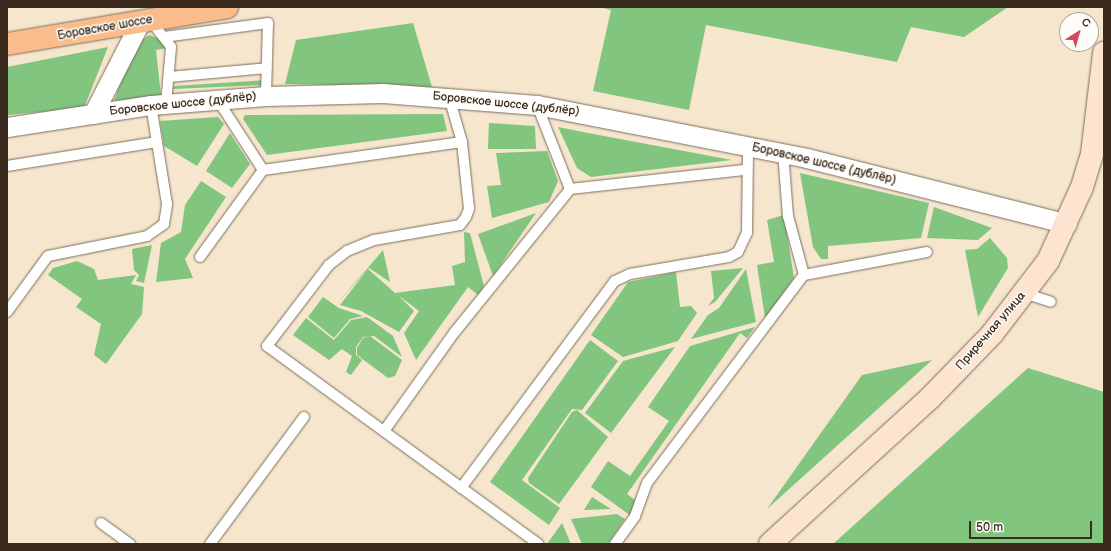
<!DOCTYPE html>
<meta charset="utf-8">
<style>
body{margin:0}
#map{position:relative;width:1111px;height:551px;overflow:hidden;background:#f5e6cd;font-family:"Balsamiq Sans",sans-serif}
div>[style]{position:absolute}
.green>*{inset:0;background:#81c57f}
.roads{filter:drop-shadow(0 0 1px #7c6c5b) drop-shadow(0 0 1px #7c6c5b)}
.lane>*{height:10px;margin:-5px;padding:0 5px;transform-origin:5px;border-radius:5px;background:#fff}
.street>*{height:19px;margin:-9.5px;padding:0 9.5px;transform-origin:9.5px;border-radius:9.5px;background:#fff}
.secondary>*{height:22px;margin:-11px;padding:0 11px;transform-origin:11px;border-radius:11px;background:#fde4d0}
.primary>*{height:22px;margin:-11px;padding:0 11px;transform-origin:11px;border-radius:11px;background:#f9bc8a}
span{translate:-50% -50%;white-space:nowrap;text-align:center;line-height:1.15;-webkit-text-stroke:3px #fdfcf7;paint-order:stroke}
.street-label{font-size:12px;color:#3b2a1e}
.frame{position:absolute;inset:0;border:8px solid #3b2a1e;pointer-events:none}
.north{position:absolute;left:1059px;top:12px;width:40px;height:40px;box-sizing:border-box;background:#fdfcf7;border:1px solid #afa8a0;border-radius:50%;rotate:37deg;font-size:11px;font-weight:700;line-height:16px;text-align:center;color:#3b2a1e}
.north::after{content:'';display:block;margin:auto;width:14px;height:18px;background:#d1495b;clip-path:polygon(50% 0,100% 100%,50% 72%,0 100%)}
.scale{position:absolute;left:969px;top:521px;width:123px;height:18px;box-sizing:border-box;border:2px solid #3b2a1e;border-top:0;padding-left:5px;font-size:12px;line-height:14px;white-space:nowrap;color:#3b2a1e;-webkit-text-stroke:3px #fdfcf7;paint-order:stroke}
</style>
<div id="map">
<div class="green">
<div style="clip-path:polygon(599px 7px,1008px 7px,964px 37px,911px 27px,897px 62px,706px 25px,689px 110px,593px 91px,611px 10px)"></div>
<div style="clip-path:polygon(413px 23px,432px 87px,285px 84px,296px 40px)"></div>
<div style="clip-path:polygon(149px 35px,160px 39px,167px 48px,156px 50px,161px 96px,114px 101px,133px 47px)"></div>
<div style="clip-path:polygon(108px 47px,84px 108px,7px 115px,7px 67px)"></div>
<div style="clip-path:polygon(266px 80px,264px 85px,173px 89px,174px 86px)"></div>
<div style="clip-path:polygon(443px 114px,447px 131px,267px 155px,243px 119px,245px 115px)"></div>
<div style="clip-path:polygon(218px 117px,224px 124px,197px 166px,164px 146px,160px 121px)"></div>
<div style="clip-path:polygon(489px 123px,535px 126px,536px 149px,488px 149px)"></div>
<div style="clip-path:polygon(558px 127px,588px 133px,732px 160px,591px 177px,577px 168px)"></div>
<div style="clip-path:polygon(230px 133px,250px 164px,232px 188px,206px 171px)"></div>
<div style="clip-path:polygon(547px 151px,558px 181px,549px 202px,492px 218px,487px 186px,501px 185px,496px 153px)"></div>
<div style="clip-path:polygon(800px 173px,929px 203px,921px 238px,828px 246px,828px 259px,821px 259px,813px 247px)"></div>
<div style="clip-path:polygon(201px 181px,226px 197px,185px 259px,193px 278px,156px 282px,161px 243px,181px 232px,185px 205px)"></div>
<div style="clip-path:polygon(934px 207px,992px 228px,978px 240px,927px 238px)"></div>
<div style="clip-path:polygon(536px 213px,493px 276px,478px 234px)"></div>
<div style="clip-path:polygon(784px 215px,794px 278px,765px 318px,757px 265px,774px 262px,767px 220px)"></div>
<div style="clip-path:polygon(464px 232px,470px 233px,484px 286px,478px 295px,468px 287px,416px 360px,404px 333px,419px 311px,398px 295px,414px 311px,399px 332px,361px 311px,340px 305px,368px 269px,395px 293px,455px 285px,452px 266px,465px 262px)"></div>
<div style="clip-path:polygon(990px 238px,1007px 258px,1008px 268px,978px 317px,965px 250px,977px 249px)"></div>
<div style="clip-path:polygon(152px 245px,144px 283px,136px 281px,139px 275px,134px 270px,132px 249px)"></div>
<div style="clip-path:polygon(383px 250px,390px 282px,369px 268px,337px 304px)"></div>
<div style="clip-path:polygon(77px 261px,94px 269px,98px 280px,136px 275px,131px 284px,144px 287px,142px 314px,106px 364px,94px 355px,101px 324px,76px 307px,82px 299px,48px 275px,53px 268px)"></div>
<div style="clip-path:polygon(743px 268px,715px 302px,708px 306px,714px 298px,711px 271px)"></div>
<div style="clip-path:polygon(746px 269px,756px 322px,691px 339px,708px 315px,719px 308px)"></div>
<div style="clip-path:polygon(676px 272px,680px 307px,691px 306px,697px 313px,678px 341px,623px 357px,591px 335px,628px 282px)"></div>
<div style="clip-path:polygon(323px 297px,339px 308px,363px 316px,350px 319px,334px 338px,308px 317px)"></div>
<div style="clip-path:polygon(367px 317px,393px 336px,402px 357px,374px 336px,363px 337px,356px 347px,356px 355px,362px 360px,351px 375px,346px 372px,352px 356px,342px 349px,329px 360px,293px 335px,306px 318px,334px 340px,351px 320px)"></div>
<div style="clip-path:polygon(755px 327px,747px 338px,740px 333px,627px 494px,635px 500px,631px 516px,591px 487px,608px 461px,630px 476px,669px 421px,648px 407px,690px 346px)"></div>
<div style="clip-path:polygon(370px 336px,402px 360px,395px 376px,388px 378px,357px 355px,357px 348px,363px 338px)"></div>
<div style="clip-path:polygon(590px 340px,618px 361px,582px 410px,572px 409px,522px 480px,560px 508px,549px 525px,490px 482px)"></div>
<div style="clip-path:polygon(675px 347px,611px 433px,585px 413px,623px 361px)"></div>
<div style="clip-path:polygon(932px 360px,767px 509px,862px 375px)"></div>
<div style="clip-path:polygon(1028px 368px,1104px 392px,1104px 544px,833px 544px)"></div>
<div style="clip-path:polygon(577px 410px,608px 437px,559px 504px,529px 483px,528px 478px,572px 412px)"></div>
<div style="clip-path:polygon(592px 497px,611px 509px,584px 510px)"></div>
<div style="clip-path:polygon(617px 514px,625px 519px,608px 544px,582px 544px,571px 519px)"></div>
<div style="clip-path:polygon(562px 523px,571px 544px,547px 544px)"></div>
</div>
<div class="roads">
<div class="lane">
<div style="left:150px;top:20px;width:34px;rotate:52deg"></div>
<div style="left:171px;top:47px;width:57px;rotate:95deg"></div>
<div style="left:164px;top:37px;width:105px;rotate:-7.7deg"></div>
<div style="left:268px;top:23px;width:73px;rotate:91.6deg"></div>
<div style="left:169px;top:77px;width:98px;rotate:-5.2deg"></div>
<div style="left:449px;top:97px;width:47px;rotate:73.9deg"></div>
<div style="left:462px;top:142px;width:67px;rotate:84deg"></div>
<div style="left:469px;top:209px;width:9px;rotate:111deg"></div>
<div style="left:466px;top:217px;width:10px;rotate:127deg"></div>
<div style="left:460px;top:225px;width:87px;rotate:170.1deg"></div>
<div style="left:374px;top:240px;width:29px;rotate:158deg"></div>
<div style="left:347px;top:251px;width:23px;rotate:142deg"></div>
<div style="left:329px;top:265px;width:102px;rotate:127.4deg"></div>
<div style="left:267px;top:346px;width:336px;rotate:36.1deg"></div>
<div style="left:537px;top:105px;width:90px;rotate:68.6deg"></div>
<div style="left:7px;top:166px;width:152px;rotate:-9.1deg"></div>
<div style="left:263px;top:170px;width:201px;rotate:-8deg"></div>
<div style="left:200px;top:257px;width:107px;rotate:-54.1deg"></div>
<div style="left:263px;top:170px;width:85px;rotate:-122.9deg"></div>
<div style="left:804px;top:275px;width:125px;rotate:-10.6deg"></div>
<div style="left:1024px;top:293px;width:28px;rotate:18deg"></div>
<div style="left:7px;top:312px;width:69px;rotate:-53.8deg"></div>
<div style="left:48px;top:256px;width:101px;rotate:-11.4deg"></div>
<div style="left:147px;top:236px;width:21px;rotate:-35deg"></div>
<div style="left:164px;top:224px;width:20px;rotate:-81deg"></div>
<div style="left:167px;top:204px;width:100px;rotate:-99.2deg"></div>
<div style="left:384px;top:431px;width:120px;rotate:-54.5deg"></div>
<div style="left:454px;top:333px;width:185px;rotate:-51.1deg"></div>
<div style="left:570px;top:189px;width:177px;rotate:-6.2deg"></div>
<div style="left:461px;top:488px;width:258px;rotate:-53.4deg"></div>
<div style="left:615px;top:281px;width:17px;rotate:-25deg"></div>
<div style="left:630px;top:274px;width:100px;rotate:-9.7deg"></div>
<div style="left:729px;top:257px;width:10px;rotate:-29deg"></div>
<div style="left:738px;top:252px;width:21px;rotate:-65deg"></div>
<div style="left:747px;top:233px;width:87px;rotate:-89.3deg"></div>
<div style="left:101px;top:523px;width:36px;rotate:36deg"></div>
<div style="left:210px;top:544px;width:158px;rotate:-53.5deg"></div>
<div style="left:615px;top:544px;width:34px;rotate:-54deg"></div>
<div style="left:635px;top:516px;width:35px;rotate:-70deg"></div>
<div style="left:647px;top:483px;width:261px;rotate:-53deg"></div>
<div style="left:804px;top:275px;width:61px;rotate:-105.2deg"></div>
<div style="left:788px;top:216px;width:63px;rotate:-94.5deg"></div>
</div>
<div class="street">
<div style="left:93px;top:114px;width:103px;rotate:-62.9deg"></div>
<div style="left:7px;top:127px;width:146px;rotate:-8.7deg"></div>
<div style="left:151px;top:105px;width:115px;rotate:-4.5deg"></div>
<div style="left:266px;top:96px;width:117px;rotate:-1.5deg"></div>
<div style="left:383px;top:93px;width:154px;rotate:4.5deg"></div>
<div style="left:537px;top:105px;width:275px;rotate:11.1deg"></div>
<div style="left:807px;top:158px;width:268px;rotate:14.2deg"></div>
</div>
<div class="secondary">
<div style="left:770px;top:544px;width:217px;rotate:-42.4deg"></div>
<div style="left:930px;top:398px;width:89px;rotate:-45.9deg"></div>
<div style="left:992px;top:334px;width:92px;rotate:-52.5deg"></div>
<div style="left:1048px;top:261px;width:81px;rotate:-65.3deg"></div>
<div style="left:1082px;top:187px;width:34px;rotate:-73deg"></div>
<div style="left:1092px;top:154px;width:102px;rotate:-83.2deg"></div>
</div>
<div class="primary">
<div style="left:7px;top:44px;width:223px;rotate:-9.5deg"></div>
</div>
</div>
<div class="street-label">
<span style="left:105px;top:28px;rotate:-10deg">Боровское шоссе</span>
<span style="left:183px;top:104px;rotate:-6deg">Боровское шоссе (дублёр)</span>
<span style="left:506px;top:104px;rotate:6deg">Боровское шоссе (дублёр)</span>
<span style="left:824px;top:164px;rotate:13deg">Боровское шоссе (дублёр)</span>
<span style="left:991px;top:331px;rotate:-49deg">Приречная улица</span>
</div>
<div class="frame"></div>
<div class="north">С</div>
<div class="scale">50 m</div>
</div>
